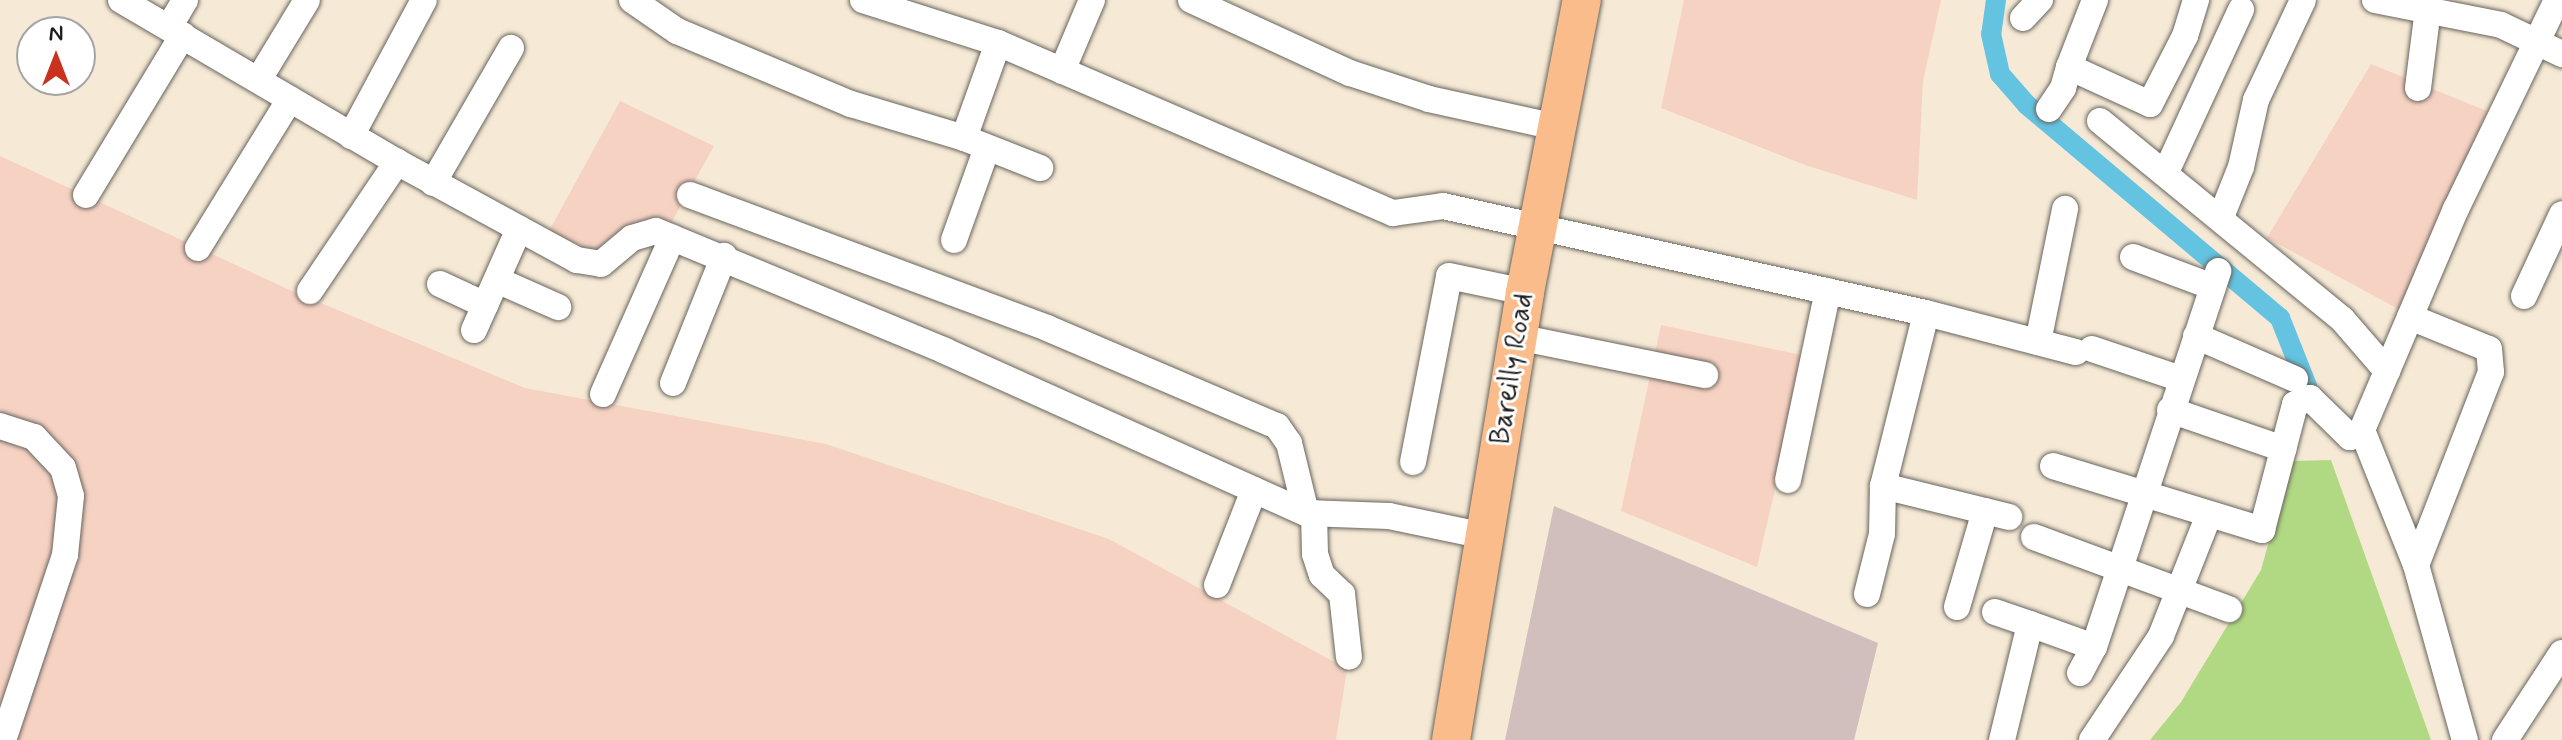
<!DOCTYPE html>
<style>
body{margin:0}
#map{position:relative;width:2562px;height:740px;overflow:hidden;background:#f6ead6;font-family:Mynerve,sans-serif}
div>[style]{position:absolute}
.built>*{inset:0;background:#f6d2c3}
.industrial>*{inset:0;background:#d1bfbd}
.green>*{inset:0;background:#b1d983}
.canal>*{height:20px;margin:-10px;padding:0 10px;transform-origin:10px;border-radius:10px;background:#63c3e1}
.roads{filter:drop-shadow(0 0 2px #68645d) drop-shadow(0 0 2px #68645d)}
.minor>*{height:26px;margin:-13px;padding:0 13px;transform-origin:13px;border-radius:13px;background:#fff}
.highway>*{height:38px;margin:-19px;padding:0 19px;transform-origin:19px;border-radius:19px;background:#f9bc8a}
span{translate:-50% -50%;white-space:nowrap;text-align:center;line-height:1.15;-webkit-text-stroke:6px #fff;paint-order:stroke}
.street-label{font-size:28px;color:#1c1c1c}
.north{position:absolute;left:16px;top:16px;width:80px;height:80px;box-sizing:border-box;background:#fff;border:2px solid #a4a4a4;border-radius:50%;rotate:0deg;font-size:22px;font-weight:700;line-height:32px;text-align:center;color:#1c1c1c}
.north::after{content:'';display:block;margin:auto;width:28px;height:36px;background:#c8321e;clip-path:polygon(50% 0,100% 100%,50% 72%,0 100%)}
</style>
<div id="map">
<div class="built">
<div style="clip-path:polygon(1684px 0,1941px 0,1923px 81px,1917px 200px,1808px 166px,1661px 108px)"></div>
<div style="clip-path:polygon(2371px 64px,2487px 111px,2402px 311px,2267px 238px)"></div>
<div style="clip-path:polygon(620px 101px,714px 146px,669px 227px,595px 252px,549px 231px)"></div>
<div style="clip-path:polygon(0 156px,292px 291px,525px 388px,826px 444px,1109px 539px,1347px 669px,1336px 740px,0 740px)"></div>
<div style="clip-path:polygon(1661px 325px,1806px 356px,1757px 567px,1621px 511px)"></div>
</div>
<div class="industrial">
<div style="clip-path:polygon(1554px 506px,1878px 643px,1854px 740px,1505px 740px)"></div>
</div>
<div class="green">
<div style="clip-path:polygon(2331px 460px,2431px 740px,2150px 740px,2181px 702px,2261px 570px,2291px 461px)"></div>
</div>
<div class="canal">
<div style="left:1996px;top:0;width:34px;rotate:98deg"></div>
<div style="left:1991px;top:34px;width:41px;rotate:77.3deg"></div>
<div style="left:2000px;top:74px;width:41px;rotate:48.9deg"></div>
<div style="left:2027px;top:105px;width:331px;rotate:40.1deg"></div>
<div style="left:2280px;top:318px;width:73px;rotate:68.3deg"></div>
</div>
<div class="roads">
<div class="minor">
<div style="left:121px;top:0;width:320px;rotate:30.4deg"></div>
<div style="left:397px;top:162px;width:205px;rotate:28.6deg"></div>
<div style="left:577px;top:260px;width:24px;rotate:9deg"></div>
<div style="left:601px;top:264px;width:40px;rotate:-40deg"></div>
<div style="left:632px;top:238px;width:25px;rotate:-16deg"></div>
<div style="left:656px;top:231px;width:313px;rotate:22.5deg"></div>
<div style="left:945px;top:351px;width:396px;rotate:24.2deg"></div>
<div style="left:1306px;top:513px;width:83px;rotate:2.1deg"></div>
<div style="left:1389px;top:516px;width:98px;rotate:11.8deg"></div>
<div style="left:632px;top:0;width:55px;rotate:34.6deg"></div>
<div style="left:677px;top:31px;width:189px;rotate:22.8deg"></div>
<div style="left:851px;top:104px;width:118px;rotate:16.7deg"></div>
<div style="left:964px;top:138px;width:82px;rotate:21.5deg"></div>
<div style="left:863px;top:0;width:142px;rotate:17.7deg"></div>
<div style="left:998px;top:43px;width:430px;rotate:23.3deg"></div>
<div style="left:1393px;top:213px;width:50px;rotate:-8deg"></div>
<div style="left:1443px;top:206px;width:495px;rotate:12.5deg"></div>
<div style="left:1926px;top:313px;width:155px;rotate:14.6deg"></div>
<div style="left:1191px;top:0;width:175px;rotate:24.7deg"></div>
<div style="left:1350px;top:73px;width:83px;rotate:18.2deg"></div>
<div style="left:1429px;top:99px;width:130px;rotate:12.4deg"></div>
<div style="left:2095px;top:0;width:72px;rotate:111.2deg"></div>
<div style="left:2069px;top:67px;width:89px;rotate:24.6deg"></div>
<div style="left:2150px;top:104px;width:76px;rotate:-62.8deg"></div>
<div style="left:2185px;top:36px;width:38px;rotate:-73deg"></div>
<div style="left:2375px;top:0;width:128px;rotate:11.2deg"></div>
<div style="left:2501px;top:25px;width:68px;rotate:25.4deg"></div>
<div style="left:2023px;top:18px;width:25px;rotate:-47deg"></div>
<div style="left:169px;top:27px;width:31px;rotate:-59deg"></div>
<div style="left:1062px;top:71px;width:77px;rotate:-67.1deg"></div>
<div style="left:259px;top:79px;width:92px;rotate:-58.7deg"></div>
<div style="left:2418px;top:88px;width:80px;rotate:-82.8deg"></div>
<div style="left:2049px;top:109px;width:25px;rotate:-56deg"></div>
<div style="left:2063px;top:88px;width:22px;rotate:-74deg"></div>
<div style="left:2100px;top:121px;width:313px;rotate:39.3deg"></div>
<div style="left:2342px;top:319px;width:69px;rotate:49.1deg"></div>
<div style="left:351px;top:136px;width:154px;rotate:-61.8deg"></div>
<div style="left:964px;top:138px;width:101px;rotate:-70.3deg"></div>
<div style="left:2166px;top:172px;width:179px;rotate:-65.2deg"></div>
<div style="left:433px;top:183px;width:156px;rotate:-60deg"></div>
<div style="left:86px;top:195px;width:187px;rotate:-58.8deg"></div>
<div style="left:690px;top:195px;width:381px;rotate:20.4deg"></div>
<div style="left:1047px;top:328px;width:250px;rotate:23.1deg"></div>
<div style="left:1277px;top:426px;width:21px;rotate:55deg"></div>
<div style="left:1289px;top:443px;width:72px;rotate:76.3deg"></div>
<div style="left:2221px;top:217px;width:54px;rotate:-68.2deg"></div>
<div style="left:2241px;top:167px;width:69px;rotate:-77.4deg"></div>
<div style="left:2256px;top:100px;width:110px;rotate:-64.8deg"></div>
<div style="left:954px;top:240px;width:98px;rotate:-70.3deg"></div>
<div style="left:198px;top:248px;width:175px;rotate:-58.3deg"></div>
<div style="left:2133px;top:257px;width:85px;rotate:20.6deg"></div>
<div style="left:497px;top:280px;width:67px;rotate:23.9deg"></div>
<div style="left:440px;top:284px;width:50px;rotate:25deg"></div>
<div style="left:310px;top:291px;width:156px;rotate:-56deg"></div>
<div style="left:2524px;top:296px;width:90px;rotate:-65.1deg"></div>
<div style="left:2410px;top:317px;width:85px;rotate:22.1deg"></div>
<div style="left:2489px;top:349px;width:23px;rotate:85deg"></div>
<div style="left:2491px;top:372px;width:207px;rotate:111.2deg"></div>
<div style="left:474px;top:330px;width:111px;rotate:-66deg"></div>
<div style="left:2196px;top:336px;width:108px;rotate:23.5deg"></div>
<div style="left:1518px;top:337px;width:191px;rotate:11.5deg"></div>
<div style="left:2038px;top:342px;width:136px;rotate:-78.5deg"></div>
<div style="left:2092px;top:349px;width:94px;rotate:18.6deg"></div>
<div style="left:673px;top:383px;width:137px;rotate:-68.1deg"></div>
<div style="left:603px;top:394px;width:171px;rotate:-66.1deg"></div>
<div style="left:2170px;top:410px;width:120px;rotate:19deg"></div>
<div style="left:0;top:426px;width:36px;rotate:18deg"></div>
<div style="left:34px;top:437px;width:42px;rotate:46.9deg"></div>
<div style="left:63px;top:468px;width:29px;rotate:74deg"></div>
<div style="left:71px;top:496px;width:59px;rotate:95.8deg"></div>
<div style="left:65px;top:555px;width:195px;rotate:108.5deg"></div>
<div style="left:2362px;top:430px;width:145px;rotate:68.2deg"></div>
<div style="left:2416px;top:565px;width:182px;rotate:74.4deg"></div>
<div style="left:1413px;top:462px;width:189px;rotate:-79deg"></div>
<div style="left:1449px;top:276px;width:78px;rotate:11.9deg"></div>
<div style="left:2053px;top:466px;width:219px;rotate:17deg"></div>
<div style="left:2262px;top:530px;width:130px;rotate:-75.3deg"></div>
<div style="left:2295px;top:404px;width:16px;rotate:-22deg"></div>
<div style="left:2310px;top:398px;width:56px;rotate:44.3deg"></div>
<div style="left:2350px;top:437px;width:14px;rotate:-30deg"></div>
<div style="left:2362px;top:430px;width:240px;rotate:-67deg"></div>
<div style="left:2456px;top:209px;width:232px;rotate:-64.2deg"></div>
<div style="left:1788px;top:480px;width:193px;rotate:-78.1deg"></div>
<div style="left:1883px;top:486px;width:130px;rotate:13.8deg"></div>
<div style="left:1314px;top:513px;width:41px;rotate:88.6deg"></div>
<div style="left:1315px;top:554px;width:22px;rotate:72deg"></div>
<div style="left:1322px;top:575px;width:28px;rotate:44deg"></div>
<div style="left:1342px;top:594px;width:63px;rotate:83.7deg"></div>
<div style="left:2034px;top:537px;width:208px;rotate:20.3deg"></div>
<div style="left:1217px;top:585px;width:102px;rotate:-68.7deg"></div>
<div style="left:1867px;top:594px;width:62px;rotate:-76deg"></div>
<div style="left:1882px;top:534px;width:48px;rotate:-88.8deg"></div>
<div style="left:1883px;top:486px;width:178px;rotate:-76deg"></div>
<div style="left:1957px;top:607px;width:100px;rotate:-73.7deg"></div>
<div style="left:1995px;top:612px;width:37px;rotate:19deg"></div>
<div style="left:2080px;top:673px;width:30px;rotate:-62deg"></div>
<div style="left:2002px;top:740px;width:119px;rotate:-76.4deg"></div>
<div style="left:2030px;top:624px;width:68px;rotate:19.8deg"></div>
<div style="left:2094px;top:647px;width:396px;rotate:-71.7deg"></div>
<div style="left:2092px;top:740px;width:125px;rotate:-56.4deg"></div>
<div style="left:2161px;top:636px;width:130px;rotate:-68.4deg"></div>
<div style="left:2505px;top:740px;width:104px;rotate:-56.8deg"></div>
</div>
<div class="highway">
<div style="left:1451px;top:740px;width:454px;rotate:-80.6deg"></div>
<div style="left:1525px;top:292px;width:298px;rotate:-79deg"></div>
</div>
</div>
<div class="street-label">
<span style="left:1513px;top:369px;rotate:-81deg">Bareilly Road</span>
</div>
<div class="north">N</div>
</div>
